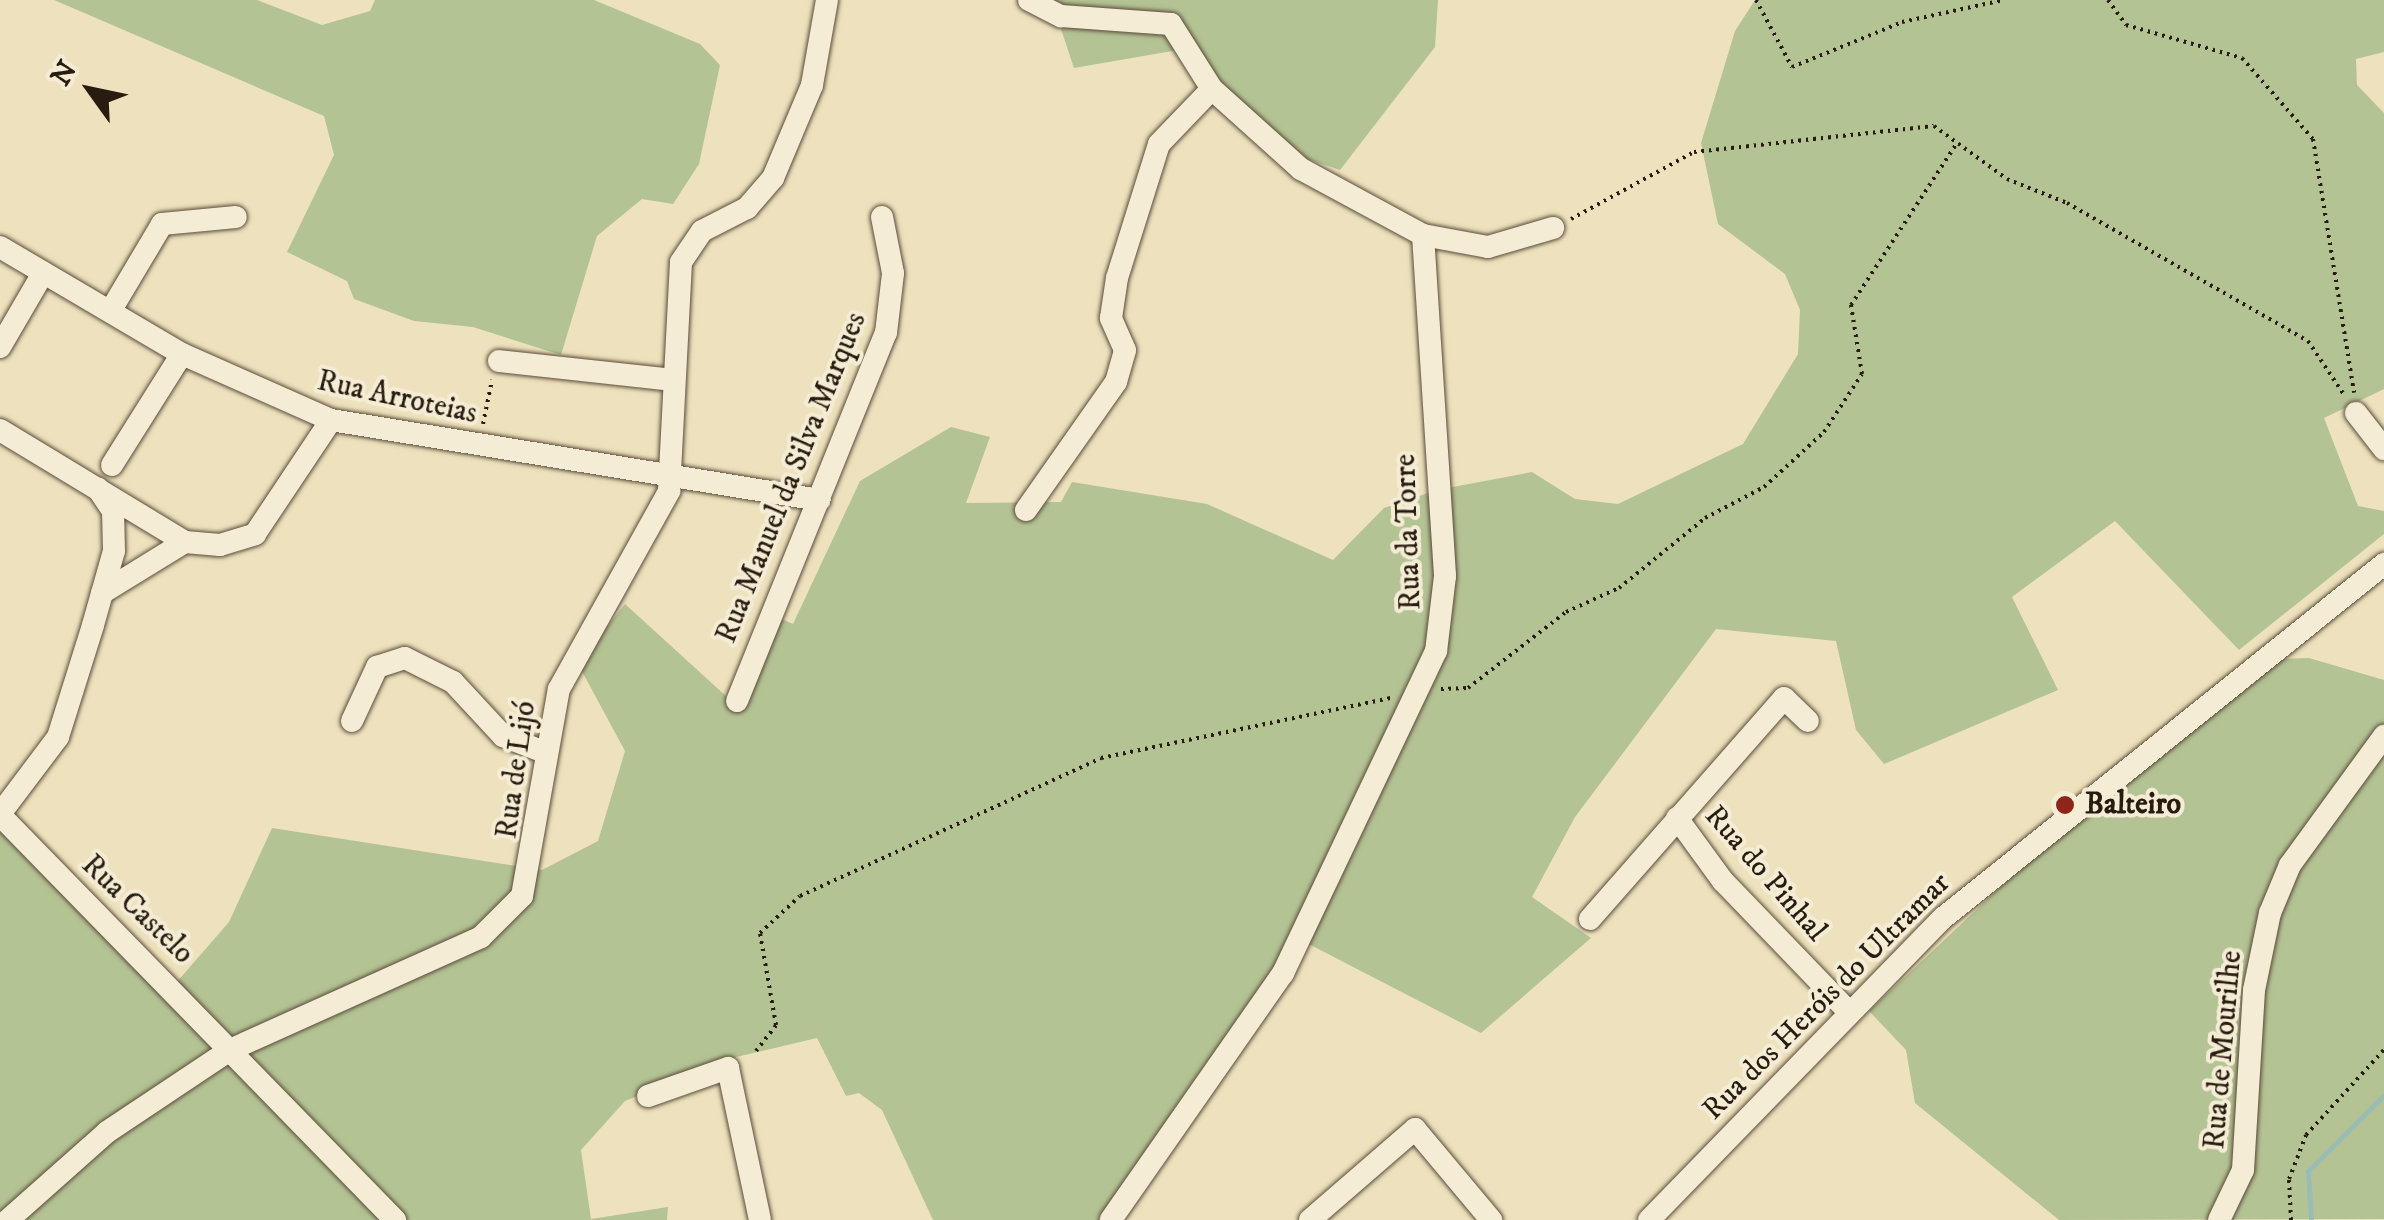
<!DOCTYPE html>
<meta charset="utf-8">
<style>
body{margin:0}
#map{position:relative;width:2384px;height:1220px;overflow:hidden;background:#eee1bd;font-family:"IM FELL DW Pica",serif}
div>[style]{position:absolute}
.green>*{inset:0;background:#b4c394}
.stream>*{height:5px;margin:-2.5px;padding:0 2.5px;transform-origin:2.5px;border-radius:2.5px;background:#99bdb4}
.path>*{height:4px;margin-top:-2px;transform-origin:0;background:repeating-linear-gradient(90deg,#281b0f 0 2.5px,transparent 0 7.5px)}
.roads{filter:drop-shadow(0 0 2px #5a4c3a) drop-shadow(0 0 2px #5a4c3a)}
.minor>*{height:22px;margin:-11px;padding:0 11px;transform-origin:11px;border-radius:11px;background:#f4ecd4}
.dots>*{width:28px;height:28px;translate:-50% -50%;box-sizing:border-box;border:5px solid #f4ecd4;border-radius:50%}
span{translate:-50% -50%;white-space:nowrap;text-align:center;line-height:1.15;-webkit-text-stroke:8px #f4ecd4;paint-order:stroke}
.street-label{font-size:30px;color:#281b0f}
.poi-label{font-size:30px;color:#281b0f;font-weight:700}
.left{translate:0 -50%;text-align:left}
.north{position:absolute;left:40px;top:40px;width:100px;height:100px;-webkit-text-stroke:8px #f4ecd4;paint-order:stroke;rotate:303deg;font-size:28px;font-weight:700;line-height:40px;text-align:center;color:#281b0f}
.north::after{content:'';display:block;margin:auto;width:35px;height:45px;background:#281b0f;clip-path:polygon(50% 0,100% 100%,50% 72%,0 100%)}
</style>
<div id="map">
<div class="green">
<div style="clip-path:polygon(54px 0,257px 0,322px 25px,370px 11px,375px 0,594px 0,700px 44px,720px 65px,699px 164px,673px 204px,642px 199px,597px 236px,561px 355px,473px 327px,414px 321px,354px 299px,347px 281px,287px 252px,334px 155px,324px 116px)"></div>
<div style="clip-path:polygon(1036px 0,1438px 0,1435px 47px,1340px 170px,1295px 155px,1178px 50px,1074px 68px,1060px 26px)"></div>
<div style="clip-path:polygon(1755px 0,2384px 0,2384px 52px,2356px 59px,2357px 85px,2384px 113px,2384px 389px,2324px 418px,2358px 506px,2384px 511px,2384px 534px,2239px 650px,2115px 521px,2012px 597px,2058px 690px,1884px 764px,1856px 730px,1836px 641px,1716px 629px,1575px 817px,1532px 897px,1591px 938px,1481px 1033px,1299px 939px,1105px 1220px,933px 1220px,882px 1110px,859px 1093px,846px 1096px,817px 1038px,736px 1057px,625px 1101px,581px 1150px,591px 1219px,668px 1207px,667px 1220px,0 1220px,0 830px,169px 991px,229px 922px,272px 828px,542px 870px,598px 841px,625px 751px,578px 664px,625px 604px,738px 707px,770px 614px,793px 624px,860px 481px,951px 427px,990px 437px,966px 503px,1061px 502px,1072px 482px,1207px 504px,1333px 560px,1384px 508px,1437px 490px,1532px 472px,1575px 499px,1618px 504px,1743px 444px,1798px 354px,1800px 310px,1785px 274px,1718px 224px,1701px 143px,1735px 31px)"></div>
<div style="clip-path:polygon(2309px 658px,2384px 680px,2384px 1219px,2059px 1220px,1915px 1103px,1906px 1050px,1869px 1011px,2010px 878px,2279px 659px)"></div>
</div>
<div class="stream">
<div style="left:2311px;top:1220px;width:49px;rotate:-93.5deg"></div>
<div style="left:2308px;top:1171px;width:107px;rotate:-45deg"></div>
</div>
<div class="path">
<div style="left:1756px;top:0;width:76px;rotate:61.8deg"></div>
<div style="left:1792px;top:67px;width:119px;rotate:-22.2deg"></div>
<div style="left:1902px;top:22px;width:104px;rotate:-12.2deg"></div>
<div style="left:2108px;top:0;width:31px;rotate:54deg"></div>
<div style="left:2126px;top:25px;width:121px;rotate:15.9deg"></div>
<div style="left:2242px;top:58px;width:108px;rotate:48.8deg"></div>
<div style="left:2313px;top:139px;width:257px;rotate:80.8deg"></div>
<div style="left:1571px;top:219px;width:140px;rotate:-28.6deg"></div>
<div style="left:1694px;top:152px;width:241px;rotate:-6.2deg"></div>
<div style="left:1934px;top:126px;width:90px;rotate:36deg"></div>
<div style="left:2007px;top:179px;width:65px;rotate:21.8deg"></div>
<div style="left:2067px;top:203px;width:278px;rotate:29.8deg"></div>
<div style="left:2308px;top:341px;width:66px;rotate:56.1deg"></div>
<div style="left:483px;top:424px;width:45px;rotate:-78.4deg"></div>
<div style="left:1441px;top:689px;width:27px;rotate:-2deg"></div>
<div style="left:1468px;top:688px;width:124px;rotate:-37.8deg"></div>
<div style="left:1566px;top:612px;width:58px;rotate:-24.4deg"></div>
<div style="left:1619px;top:588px;width:111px;rotate:-39.1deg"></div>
<div style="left:1705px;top:518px;width:67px;rotate:-27.7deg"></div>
<div style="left:1764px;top:487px;width:81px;rotate:-42.5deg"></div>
<div style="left:1824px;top:432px;width:69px;rotate:-56.8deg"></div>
<div style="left:1862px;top:374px;width:70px;rotate:-99.1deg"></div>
<div style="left:1851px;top:305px;width:194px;rotate:-56.8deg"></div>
<div style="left:756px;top:1051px;width:33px;rotate:-52deg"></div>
<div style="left:776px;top:1025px;width:93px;rotate:-99.9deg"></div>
<div style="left:760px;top:933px;width:54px;rotate:-42.8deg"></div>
<div style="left:800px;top:896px;width:331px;rotate:-24.6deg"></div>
<div style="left:1101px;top:758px;width:297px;rotate:-11.7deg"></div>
<div style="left:2291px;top:1220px;width:41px;rotate:-92.8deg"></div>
<div style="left:2289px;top:1179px;width:47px;rotate:-68.9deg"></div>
<div style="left:2306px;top:1135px;width:115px;rotate:-47.5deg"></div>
</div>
<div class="roads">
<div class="minor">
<div style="left:1029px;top:0;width:36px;rotate:27deg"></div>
<div style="left:1061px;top:16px;width:110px;rotate:4.2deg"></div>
<div style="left:1171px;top:24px;width:77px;rotate:57.8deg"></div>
<div style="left:1212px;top:89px;width:120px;rotate:42deg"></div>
<div style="left:1301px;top:169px;width:139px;rotate:28.4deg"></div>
<div style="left:1423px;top:235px;width:342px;rotate:86.3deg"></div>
<div style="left:1445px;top:576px;width:76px;rotate:96.8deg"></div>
<div style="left:1436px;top:651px;width:357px;rotate:115.4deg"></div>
<div style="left:1283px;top:973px;width:301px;rotate:124.9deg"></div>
<div style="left:1423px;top:235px;width:66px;rotate:10.5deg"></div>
<div style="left:1488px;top:247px;width:68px;rotate:-16.3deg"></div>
<div style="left:0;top:247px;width:211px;rotate:30.5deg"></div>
<div style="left:182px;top:354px;width:163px;rotate:23.9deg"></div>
<div style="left:331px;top:420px;width:495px;rotate:9.3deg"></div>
<div style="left:111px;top:310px;width:100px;rotate:-59.3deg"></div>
<div style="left:162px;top:224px;width:74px;rotate:-5.4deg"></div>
<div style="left:0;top:347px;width:86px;rotate:-59.8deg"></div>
<div style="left:499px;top:361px;width:176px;rotate:6.2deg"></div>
<div style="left:2356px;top:413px;width:46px;rotate:52.1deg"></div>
<div style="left:0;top:430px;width:216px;rotate:31.2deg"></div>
<div style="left:112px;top:465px;width:131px;rotate:-57.8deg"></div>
<div style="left:1026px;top:510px;width:156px;rotate:-54.9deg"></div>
<div style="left:1116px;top:382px;width:33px;rotate:-74deg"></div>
<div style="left:1125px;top:350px;width:35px;rotate:-114deg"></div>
<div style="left:1111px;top:318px;width:40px;rotate:-81.5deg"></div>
<div style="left:1117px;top:278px;width:140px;rotate:-72.6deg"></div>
<div style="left:1159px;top:144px;width:76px;rotate:-46.1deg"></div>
<div style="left:102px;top:593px;width:97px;rotate:-31.6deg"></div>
<div style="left:185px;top:542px;width:35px;rotate:5deg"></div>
<div style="left:220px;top:545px;width:37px;rotate:-17deg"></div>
<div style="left:255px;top:534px;width:137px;rotate:-56.3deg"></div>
<div style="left:737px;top:701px;width:397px;rotate:-68deg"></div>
<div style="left:886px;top:333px;width:60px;rotate:-83.3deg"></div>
<div style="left:893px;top:273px;width:57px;rotate:-101.1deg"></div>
<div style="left:352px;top:721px;width:60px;rotate:-65.2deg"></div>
<div style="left:377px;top:667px;width:29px;rotate:-18deg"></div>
<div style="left:405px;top:658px;width:54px;rotate:26.6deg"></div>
<div style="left:453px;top:682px;width:74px;rotate:47.2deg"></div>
<div style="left:503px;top:736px;width:47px;rotate:21.1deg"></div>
<div style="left:0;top:814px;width:96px;rotate:-53deg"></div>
<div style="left:58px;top:737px;width:117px;rotate:-72.6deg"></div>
<div style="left:93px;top:625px;width:77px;rotate:-74.2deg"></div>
<div style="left:114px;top:551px;width:40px;rotate:-91.4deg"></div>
<div style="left:113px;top:511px;width:27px;rotate:-124deg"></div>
<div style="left:0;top:815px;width:566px;rotate:45.72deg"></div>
<div style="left:1677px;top:818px;width:78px;rotate:53.9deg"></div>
<div style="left:1723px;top:881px;width:182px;rotate:46.1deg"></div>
<div style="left:1590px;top:919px;width:294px;rotate:-48.7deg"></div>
<div style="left:1784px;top:698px;width:33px;rotate:44deg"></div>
<div style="left:648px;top:1096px;width:85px;rotate:-19.3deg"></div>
<div style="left:728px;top:1068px;width:155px;rotate:78.1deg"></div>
<div style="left:8px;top:1220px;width:132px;rotate:-41.6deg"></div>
<div style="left:107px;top:1132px;width:148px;rotate:-33.7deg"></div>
<div style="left:230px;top:1050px;width:275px;rotate:-24.2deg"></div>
<div style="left:481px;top:937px;width:58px;rotate:-45deg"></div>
<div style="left:522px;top:896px;width:210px;rotate:-79.9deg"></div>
<div style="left:559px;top:689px;width:227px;rotate:-60.9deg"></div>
<div style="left:669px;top:491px;width:229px;rotate:-87deg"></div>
<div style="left:681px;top:262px;width:37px;rotate:-56deg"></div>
<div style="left:702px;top:231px;width:51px;rotate:-27.1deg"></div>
<div style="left:747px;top:208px;width:40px;rotate:-49deg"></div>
<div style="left:773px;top:178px;width:101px;rotate:-67.2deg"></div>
<div style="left:812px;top:85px;width:86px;rotate:-80deg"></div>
<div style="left:1310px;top:1220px;width:139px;rotate:-40.9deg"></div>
<div style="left:1415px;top:1129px;width:119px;rotate:50.1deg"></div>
<div style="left:1649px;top:1220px;width:421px;rotate:-45.8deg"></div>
<div style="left:1943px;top:918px;width:566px;rotate:-38.75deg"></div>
<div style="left:2219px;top:1220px;width:55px;rotate:-64.4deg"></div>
<div style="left:2243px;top:1170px;width:180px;rotate:-86.5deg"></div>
<div style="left:2254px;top:990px;width:79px;rotate:-78.3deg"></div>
<div style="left:2270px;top:913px;width:52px;rotate:-67.4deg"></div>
<div style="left:2290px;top:865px;width:160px;rotate:-53.9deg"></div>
</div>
</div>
<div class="dots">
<div style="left:2065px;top:805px;background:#8f2418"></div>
</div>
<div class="street-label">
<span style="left:397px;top:398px;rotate:12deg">Rua Arroteias</span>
<span style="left:792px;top:478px;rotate:-68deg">Rua Manuel da Silva Marques</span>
<span style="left:1409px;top:532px;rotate:-92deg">Rua da Torre</span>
<span style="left:517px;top:770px;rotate:-82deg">Rua de Lijó</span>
<span style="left:1765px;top:874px;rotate:49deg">Rua do Pinhal</span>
<span style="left:137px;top:910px;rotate:44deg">Rua Castelo</span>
<span style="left:1827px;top:997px;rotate:-45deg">Rua dos Heróis do Ultramar</span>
<span style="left:2224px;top:1050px;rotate:-85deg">Rua de Mourilhe</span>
</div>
<div class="poi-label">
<span class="left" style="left:2085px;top:805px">Balteiro</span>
</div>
<div class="north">N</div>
</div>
